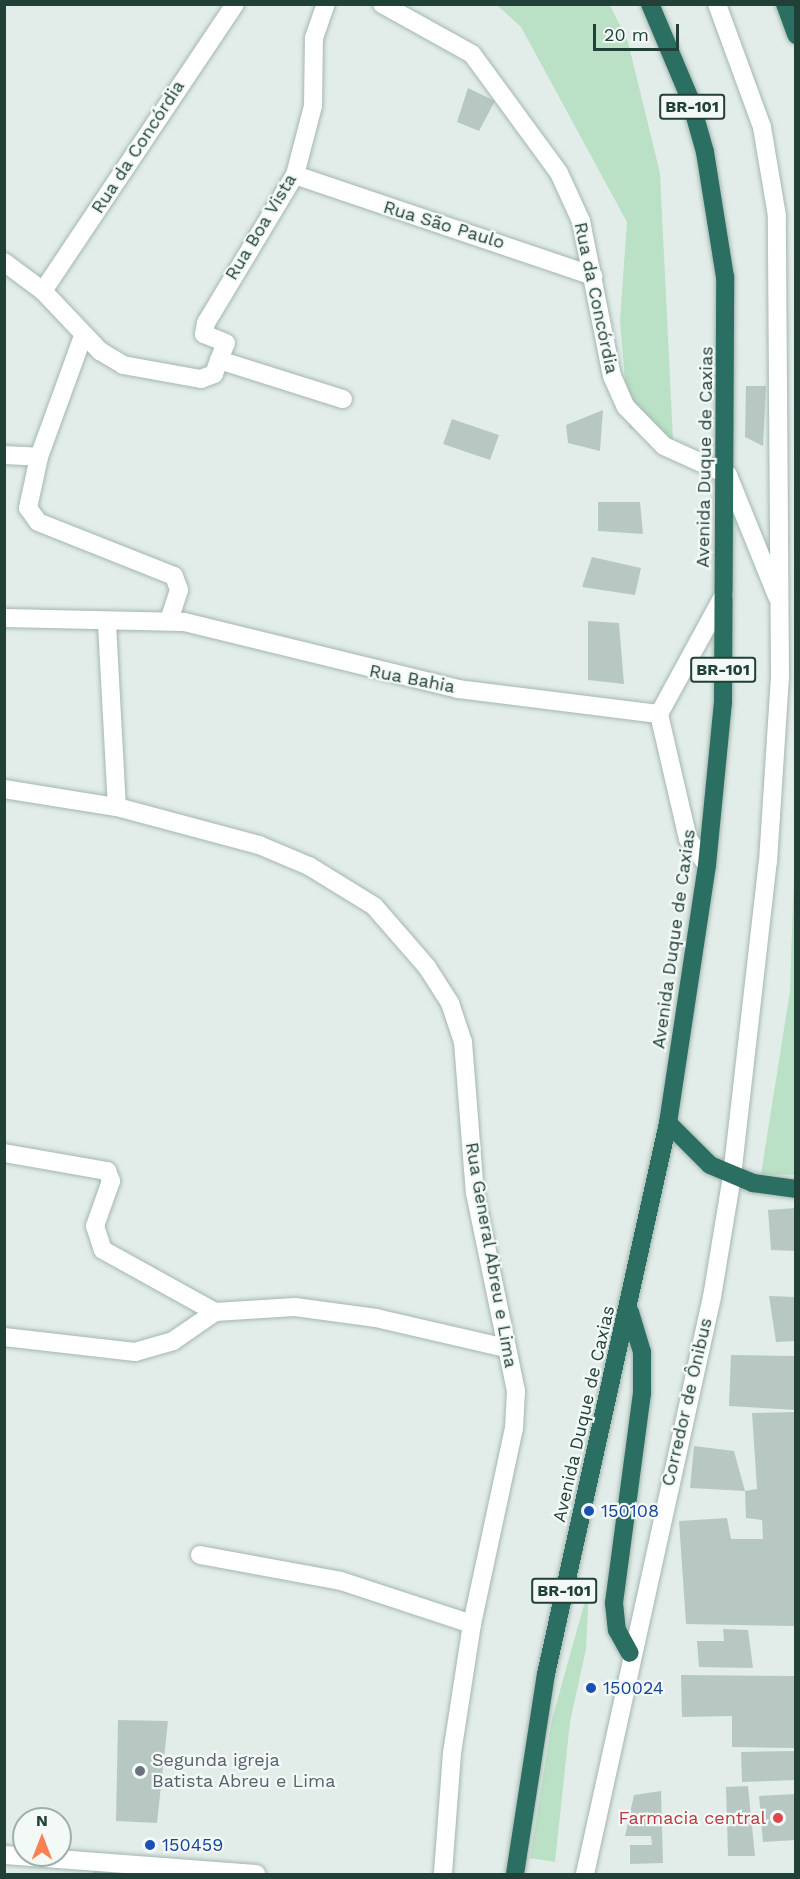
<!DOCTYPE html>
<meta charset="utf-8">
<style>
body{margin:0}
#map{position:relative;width:800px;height:1879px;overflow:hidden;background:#e2ede9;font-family:"Work Sans",sans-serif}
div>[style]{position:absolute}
.green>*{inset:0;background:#bae0c5}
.building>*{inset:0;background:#b7c8c2}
.roads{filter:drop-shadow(0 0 2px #a4b6b0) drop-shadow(0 0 2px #a4b6b0)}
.minor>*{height:18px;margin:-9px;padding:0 9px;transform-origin:9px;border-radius:9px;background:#fff}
.highway>*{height:18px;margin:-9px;padding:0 9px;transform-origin:9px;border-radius:9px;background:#2b6e62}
.dots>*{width:16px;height:16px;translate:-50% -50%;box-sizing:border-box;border:3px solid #f3f9f6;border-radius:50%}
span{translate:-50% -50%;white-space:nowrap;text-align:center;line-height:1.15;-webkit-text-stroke:4.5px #f3f9f6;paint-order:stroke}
.shield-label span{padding:2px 4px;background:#f3f9f6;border:2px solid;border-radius:4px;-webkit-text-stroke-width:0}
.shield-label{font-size:16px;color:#214038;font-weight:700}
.street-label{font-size:18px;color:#214038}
.transit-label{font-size:18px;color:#164399}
.left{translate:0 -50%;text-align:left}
.worship-label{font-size:18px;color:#5b616d}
.health-label{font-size:18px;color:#be3a42}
.right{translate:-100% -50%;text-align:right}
.frame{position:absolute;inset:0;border:6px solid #214038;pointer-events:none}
.north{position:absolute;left:12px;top:1807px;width:60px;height:60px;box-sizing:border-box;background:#f3f9f6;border:2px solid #9fafaa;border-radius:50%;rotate:0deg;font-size:16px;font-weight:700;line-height:24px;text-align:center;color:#214038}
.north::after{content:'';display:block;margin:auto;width:21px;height:27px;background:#fb8053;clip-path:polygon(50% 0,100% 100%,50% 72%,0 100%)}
.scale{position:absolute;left:593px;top:24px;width:86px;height:27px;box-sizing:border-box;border:3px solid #214038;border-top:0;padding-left:8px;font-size:18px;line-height:21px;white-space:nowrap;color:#214038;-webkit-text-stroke:4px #f3f9f6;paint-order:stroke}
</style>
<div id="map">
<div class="green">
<div style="clip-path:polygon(497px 5px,610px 5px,628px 42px,660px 173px,673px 440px,629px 428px,620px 320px,627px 222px,521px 27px)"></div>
<div style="clip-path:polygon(795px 840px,795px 1175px,761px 1174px,790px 991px)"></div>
<div style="clip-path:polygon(589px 1587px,586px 1649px,570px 1722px,555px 1862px,530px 1858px,552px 1719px)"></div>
</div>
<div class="building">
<div style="clip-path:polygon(468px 88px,495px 101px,479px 131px,457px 122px)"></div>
<div style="clip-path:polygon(746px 386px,766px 386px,763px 446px,745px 437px)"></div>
<div style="clip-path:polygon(603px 410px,600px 451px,568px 443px,566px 425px)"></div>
<div style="clip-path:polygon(452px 419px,499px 435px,490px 460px,443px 444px)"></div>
<div style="clip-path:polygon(598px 502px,640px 502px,643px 534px,598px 531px)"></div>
<div style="clip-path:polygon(592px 557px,641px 568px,635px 595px,582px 587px)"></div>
<div style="clip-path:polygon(588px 621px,619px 623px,624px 684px,588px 680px)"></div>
<div style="clip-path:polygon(796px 1208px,796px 1251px,771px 1250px,768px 1210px)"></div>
<div style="clip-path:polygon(769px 1296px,796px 1297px,796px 1341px,776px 1342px)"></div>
<div style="clip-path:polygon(731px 1355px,796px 1356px,796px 1410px,729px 1406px)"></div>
<div style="clip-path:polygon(796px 1412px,796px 1626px,686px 1624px,679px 1521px,727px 1518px,731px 1539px,763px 1539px,762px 1520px,746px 1518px,745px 1491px,757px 1489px,752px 1413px)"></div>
<div style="clip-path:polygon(694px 1446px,734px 1451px,745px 1491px,690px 1488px)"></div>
<div style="clip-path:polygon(723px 1629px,748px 1630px,753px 1668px,699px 1667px,697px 1641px,724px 1641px)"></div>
<div style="clip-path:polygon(681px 1675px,796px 1676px,796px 1748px,732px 1747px,732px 1716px,682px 1717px)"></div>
<div style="clip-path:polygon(118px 1720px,168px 1721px,157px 1823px,116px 1821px)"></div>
<div style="clip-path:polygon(796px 1751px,796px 1780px,742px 1782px,741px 1752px)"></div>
<div style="clip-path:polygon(748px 1786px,755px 1856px,728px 1856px,726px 1787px)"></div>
<div style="clip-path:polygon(661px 1791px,663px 1863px,630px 1864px,630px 1845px,652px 1845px,651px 1836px,625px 1836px,634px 1795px)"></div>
<div style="clip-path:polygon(796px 1794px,796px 1840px,763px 1842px,759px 1796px)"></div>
<div style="clip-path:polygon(93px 1871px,121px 1873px,121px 1874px,93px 1874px)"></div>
</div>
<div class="roads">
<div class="minor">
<div style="left:382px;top:4px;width:103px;rotate:29.1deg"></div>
<div style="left:472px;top:54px;width:147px;rotate:53.8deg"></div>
<div style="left:559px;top:173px;width:53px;rotate:65.4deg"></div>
<div style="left:581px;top:221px;width:158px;rotate:78.7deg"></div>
<div style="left:612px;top:376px;width:34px;rotate:66deg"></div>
<div style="left:626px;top:407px;width:54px;rotate:45.7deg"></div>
<div style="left:664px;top:446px;width:70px;rotate:24.4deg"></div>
<div style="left:728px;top:475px;width:131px;rotate:68deg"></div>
<div style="left:295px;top:175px;width:315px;rotate:18.7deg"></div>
<div style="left:4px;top:262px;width:49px;rotate:36.6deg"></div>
<div style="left:43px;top:291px;width:83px;rotate:46.5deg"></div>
<div style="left:100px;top:351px;width:27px;rotate:31deg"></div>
<div style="left:123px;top:365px;width:79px;rotate:10.2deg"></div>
<div style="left:201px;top:379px;width:14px;rotate:-21deg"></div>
<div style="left:214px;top:374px;width:15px;rotate:-70deg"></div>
<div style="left:219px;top:360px;width:130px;rotate:17.5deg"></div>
<div style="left:43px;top:291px;width:345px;rotate:-56.2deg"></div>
<div style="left:83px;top:336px;width:129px;rotate:110deg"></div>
<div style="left:39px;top:457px;width:52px;rotate:102.2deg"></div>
<div style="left:28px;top:508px;width:17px;rotate:54deg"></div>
<div style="left:38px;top:522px;width:146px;rotate:21.7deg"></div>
<div style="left:174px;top:576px;width:15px;rotate:70deg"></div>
<div style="left:179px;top:590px;width:33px;rotate:108deg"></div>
<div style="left:219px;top:360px;width:18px;rotate:-68deg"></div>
<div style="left:226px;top:343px;width:24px;rotate:-158deg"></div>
<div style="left:204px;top:334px;width:11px;rotate:-80deg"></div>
<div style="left:206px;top:323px;width:173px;rotate:-59deg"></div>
<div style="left:295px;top:175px;width:71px;rotate:-75.4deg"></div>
<div style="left:313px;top:106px;width:68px;rotate:-89.2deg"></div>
<div style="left:314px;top:38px;width:36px;rotate:-71deg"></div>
<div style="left:4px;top:455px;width:35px;rotate:3deg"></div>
<div style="left:4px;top:618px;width:180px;rotate:1.3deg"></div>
<div style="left:184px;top:622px;width:282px;rotate:13.7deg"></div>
<div style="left:458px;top:689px;width:203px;rotate:7.1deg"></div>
<div style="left:107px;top:624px;width:183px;rotate:86.9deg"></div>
<div style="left:4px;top:789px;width:114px;rotate:9.1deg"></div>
<div style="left:117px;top:807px;width:147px;rotate:15deg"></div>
<div style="left:259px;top:845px;width:54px;rotate:22.8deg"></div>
<div style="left:309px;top:866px;width:76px;rotate:31.6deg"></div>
<div style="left:374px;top:906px;width:81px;rotate:49deg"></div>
<div style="left:427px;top:967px;width:43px;rotate:57.4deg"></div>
<div style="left:450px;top:1003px;width:41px;rotate:71.6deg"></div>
<div style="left:463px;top:1042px;width:151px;rotate:85.5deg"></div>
<div style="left:475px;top:1193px;width:202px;rotate:78.3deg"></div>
<div style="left:516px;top:1391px;width:37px;rotate:93deg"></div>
<div style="left:514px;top:1428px;width:200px;rotate:102.1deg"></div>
<div style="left:472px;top:1624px;width:131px;rotate:98.8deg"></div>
<div style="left:452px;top:1753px;width:121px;rotate:94.3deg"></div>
<div style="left:707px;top:865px;width:32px;rotate:-126deg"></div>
<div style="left:688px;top:839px;width:128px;rotate:-103.1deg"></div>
<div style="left:659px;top:714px;width:136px;rotate:-61.4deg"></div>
<div style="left:4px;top:1153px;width:105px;rotate:9.9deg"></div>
<div style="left:107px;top:1171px;width:11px;rotate:68deg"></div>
<div style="left:111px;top:1181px;width:48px;rotate:109.6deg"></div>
<div style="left:95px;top:1226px;width:25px;rotate:72deg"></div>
<div style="left:103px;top:1250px;width:128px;rotate:29deg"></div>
<div style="left:4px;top:1337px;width:132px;rotate:6.5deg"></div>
<div style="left:135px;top:1352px;width:40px;rotate:-16deg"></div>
<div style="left:173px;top:1341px;width:51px;rotate:-34.6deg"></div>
<div style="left:215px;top:1312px;width:80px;rotate:-3.6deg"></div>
<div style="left:295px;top:1307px;width:82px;rotate:7.7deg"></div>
<div style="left:376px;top:1318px;width:133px;rotate:13deg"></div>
<div style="left:200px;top:1555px;width:143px;rotate:10.4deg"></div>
<div style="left:341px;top:1581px;width:138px;rotate:18.2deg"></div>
<div style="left:4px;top:1855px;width:253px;rotate:4.3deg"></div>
<div style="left:585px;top:1874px;width:591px;rotate:-77.59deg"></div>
<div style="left:712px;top:1297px;width:123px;rotate:-80.6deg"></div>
<div style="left:732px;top:1176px;width:316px;rotate:-83.5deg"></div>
<div style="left:768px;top:862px;width:185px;rotate:-86.3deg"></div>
<div style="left:780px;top:677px;width:461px;rotate:-90.4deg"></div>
<div style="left:777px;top:216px;width:90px;rotate:-99.6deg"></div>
<div style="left:762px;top:127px;width:131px;rotate:-110.1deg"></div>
</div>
<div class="highway">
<div style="left:785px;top:4px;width:33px;rotate:70deg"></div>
<div style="left:668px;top:1123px;width:59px;rotate:45deg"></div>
<div style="left:710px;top:1165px;width:47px;rotate:22.7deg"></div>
<div style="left:753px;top:1183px;width:43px;rotate:7.9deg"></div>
<div style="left:630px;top:1312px;width:42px;rotate:73.3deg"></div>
<div style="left:642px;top:1352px;width:41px;rotate:90deg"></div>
<div style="left:642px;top:1393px;width:212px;rotate:97.6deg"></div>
<div style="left:614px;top:1603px;width:27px;rotate:84deg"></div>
<div style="left:617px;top:1630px;width:26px;rotate:61deg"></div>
<div style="left:515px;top:1874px;width:202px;rotate:-81.2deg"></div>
<div style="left:546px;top:1674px;width:564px;rotate:-77.52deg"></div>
<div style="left:668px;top:1123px;width:261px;rotate:-81.4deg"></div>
<div style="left:707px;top:865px;width:163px;rotate:-84.4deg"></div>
<div style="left:723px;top:703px;width:426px;rotate:-89.7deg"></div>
<div style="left:725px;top:277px;width:127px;rotate:-99.1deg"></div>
<div style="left:705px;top:152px;width:55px;rotate:-105.8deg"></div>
<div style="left:690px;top:99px;width:103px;rotate:-112.8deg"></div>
</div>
</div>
<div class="dots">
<div style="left:589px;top:1511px;background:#1a4fb4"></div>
<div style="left:591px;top:1688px;background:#1a4fb4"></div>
<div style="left:140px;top:1771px;background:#6b7280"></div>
<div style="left:778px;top:1818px;background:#e0444e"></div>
<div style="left:150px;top:1845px;background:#1a4fb4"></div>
</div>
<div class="shield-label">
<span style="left:692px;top:107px">BR-101</span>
<span style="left:723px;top:670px">BR-101</span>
<span style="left:564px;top:1591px">BR-101</span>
</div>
<div class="street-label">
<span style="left:138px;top:147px;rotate:-57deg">Rua da Concórdia</span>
<span style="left:444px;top:225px;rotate:17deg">Rua São Paulo</span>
<span style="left:261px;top:227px;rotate:-59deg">Rua Boa Vista</span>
<span style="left:596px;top:298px;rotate:78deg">Rua da Concórdia</span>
<span style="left:705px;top:457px;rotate:-89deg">Avenida Duque de Caxias</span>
<span style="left:412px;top:679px;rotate:11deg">Rua Bahia</span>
<span style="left:674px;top:939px;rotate:-82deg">Avenida Duque de Caxias</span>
<span style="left:491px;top:1255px;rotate:80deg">Rua General Abreu e Lima</span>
<span style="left:687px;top:1402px;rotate:-77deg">Corredor de Ônibus</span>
<span style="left:584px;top:1414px;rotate:-77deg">Avenida Duque de Caxias</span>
</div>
<div class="transit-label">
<span class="left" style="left:601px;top:1511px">150108</span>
<span class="left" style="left:603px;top:1688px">150024</span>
<span class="left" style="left:162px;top:1845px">150459</span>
</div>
<div class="worship-label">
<span class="left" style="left:152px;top:1771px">Segunda igreja<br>Batista Abreu e Lima</span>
</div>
<div class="health-label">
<span class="right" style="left:766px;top:1818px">Farmacia central</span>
</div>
<div class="frame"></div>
<div class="north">N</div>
<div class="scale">20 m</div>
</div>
